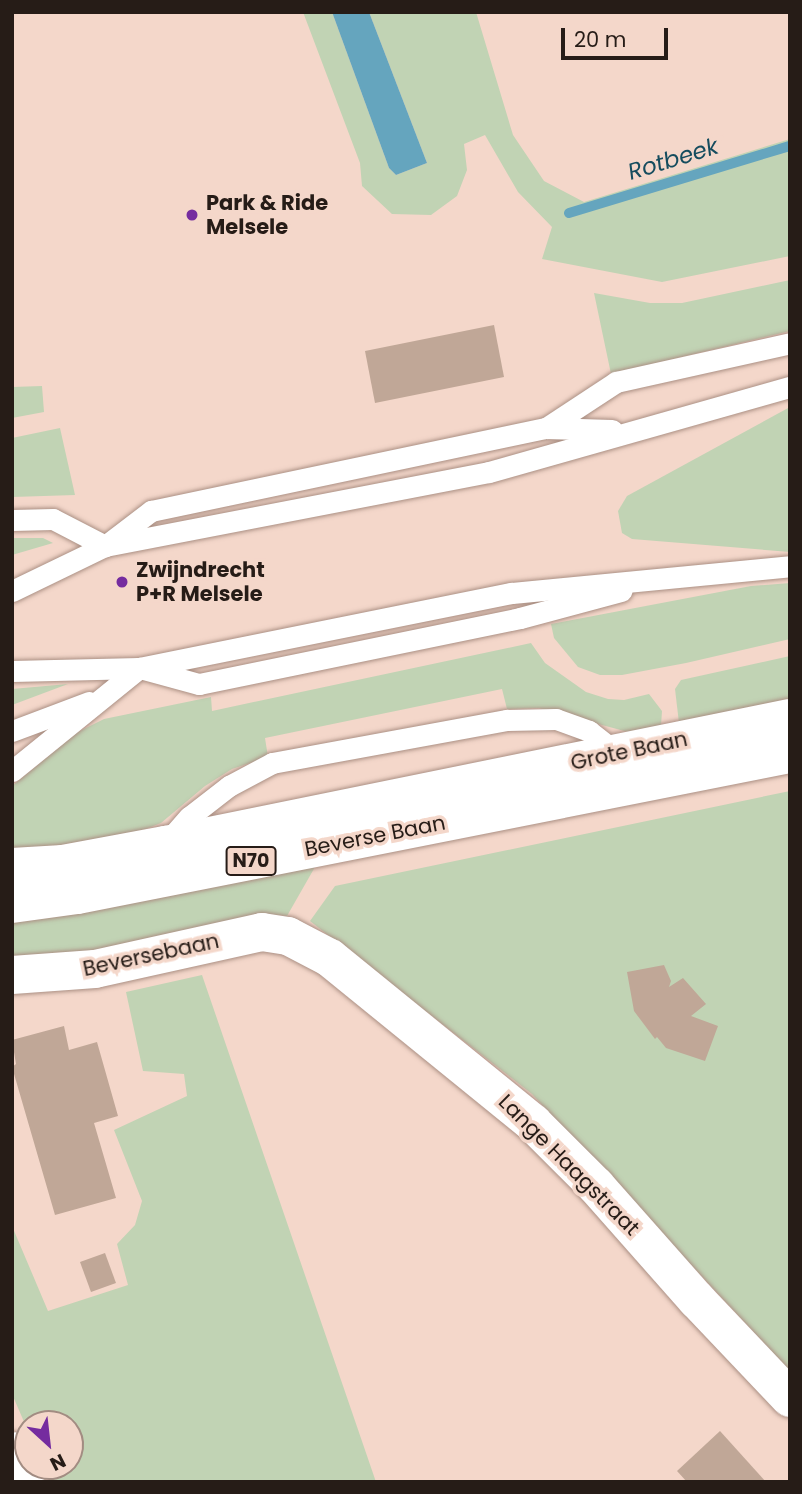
<!DOCTYPE html>
<style>
body{margin:0}
#map{position:relative;width:802px;height:1494px;overflow:hidden;background:#f4d7ca;font-family:Poppins,sans-serif}
div>[style]{position:absolute}
.green>*{inset:0;background:#c1d3b4}
.water>*{inset:0;background:#65a5be}
.stream>*{height:10px;margin:-5px;padding:0 5px;transform-origin:5px;border-radius:5px;background:#65a5be}
.building>*{inset:0;background:#c0a797}
.roads{filter:drop-shadow(0 0 2px #ab9084) drop-shadow(0 0 2px #ab9084)}
.lane>*{height:21px;margin:-10.5px;padding:0 10.5px;transform-origin:10.5px;border-radius:10.5px;background:#fff}
.street>*{height:38px;margin:-19px;padding:0 19px;transform-origin:19px;border-radius:19px;background:#fff}
.primary>*{height:38px;margin:-19px;padding:0 19px;transform-origin:19px;border-radius:19px;background:#fff}
.dots>*{width:19px;height:19px;translate:-50% -50%;box-sizing:border-box;border:4px solid #f4d7ca;border-radius:50%}
span{translate:-50% -50%;white-space:nowrap;text-align:center;line-height:1.15;-webkit-text-stroke:7px #f4d7ca;paint-order:stroke}
.shield-label span{padding:2px 5px;background:#f4d7ca;border:2px solid;border-radius:5px;-webkit-text-stroke-width:0}
.shield-label{font-size:19px;color:#261c17;font-weight:700}
.poi-label{font-size:21px;color:#261c17;font-weight:700}
.left{translate:0 -50%;text-align:left}
.street-label{font-size:21px;color:#261c17}
.water-label{font-size:23px;color:#154c5e;font-style:italic}
.frame{position:absolute;inset:0;border:14px solid #261c17;pointer-events:none}
.north{position:absolute;left:14px;top:1410px;width:70px;height:70px;box-sizing:border-box;background:#f4d7ca;border:2px solid #a28c82;border-radius:50%;rotate:153deg;font-size:19px;font-weight:700;line-height:28px;text-align:center;color:#261c17}
.north::after{content:'';display:block;margin:auto;width:24px;height:32px;background:#752c9f;clip-path:polygon(50% 0,100% 100%,50% 72%,0 100%)}
.scale{position:absolute;left:561px;top:28px;width:107px;height:32px;box-sizing:border-box;border:4px solid #261c17;border-top:0;padding-left:9px;font-size:21px;line-height:24px;white-space:nowrap;color:#261c17;-webkit-text-stroke:5px #f4d7ca;paint-order:stroke}
</style>
<div id="map">
<div class="green">
<div style="clip-path:polygon(303px 12px,332px 12px,389px 168px,396px 175px,427px 163px,369px 12px,476px 12px,513px 135px,544px 181px,584px 202px,790px 139px,790px 256px,662px 282px,542px 259px,552px 227px,518px 192px,485px 135px,464px 144px,467px 170px,457px 196px,431px 215px,392px 214px,362px 186px,360px 163px)"></div>
<div style="clip-path:polygon(790px 280px,790px 331px,611px 374px,594px 293px,650px 303px,682px 303px)"></div>
<div style="clip-path:polygon(42px 386px,44px 412px,12px 418px,12px 387px)"></div>
<div style="clip-path:polygon(790px 407px,790px 552px,632px 539px,622px 533px,618px 511px,627px 496px)"></div>
<div style="clip-path:polygon(60px 428px,75px 495px,12px 497px,12px 438px)"></div>
<div style="clip-path:polygon(12px 538px,43px 538px,53px 543px,12px 555px)"></div>
<div style="clip-path:polygon(790px 583px,790px 639px,686px 663px,622px 675px,600px 675px,578px 667px,554px 638px,551px 624px,751px 586px)"></div>
<div style="clip-path:polygon(531px 643px,545px 663px,586px 692px,608px 699px,624px 700px,649px 694px,662px 711px,661px 726px,628px 732px,539px 708px,507px 709px,502px 689px,265px 738px,268px 757px,232px 769px,205px 786px,161px 823px,135px 833px,12px 853px,12px 786px,78px 732px,104px 719px,211px 697px,212px 711px)"></div>
<div style="clip-path:polygon(790px 656px,790px 701px,679px 723px,675px 689px,681px 680px)"></div>
<div style="clip-path:polygon(68px 684px,12px 705px,12px 689px)"></div>
<div style="clip-path:polygon(790px 791px,790px 1371px,532px 1094px,310px 921px,335px 886px)"></div>
<div style="clip-path:polygon(319px 860px,287px 916px,266px 914px,113px 950px,12px 956px,12px 920px)"></div>
<div style="clip-path:polygon(202px 975px,376px 1482px,50px 1482px,43px 1466px,70px 1466px,70px 1424px,28px 1424px,28px 1431px,12px 1394px,12px 1226px,48px 1311px,128px 1285px,117px 1244px,135px 1225px,142px 1201px,114px 1130px,187px 1096px,184px 1074px,143px 1071px,126px 992px)"></div>
</div>
<div class="water">
<div style="clip-path:polygon(332px 12px,369px 12px,427px 163px,396px 175px,389px 168px)"></div>
</div>
<div class="stream">
<div style="left:569px;top:213px;width:231px;rotate:-16.9deg"></div>
</div>
<div class="building">
<div style="clip-path:polygon(494px 325px,504px 377px,375px 403px,365px 351px)"></div>
<div style="clip-path:polygon(664px 965px,671px 981px,669px 987px,683px 978px,706px 1004px,691px 1016px,718px 1026px,705px 1061px,666px 1048px,657px 1037px,655px 1039px,634px 1011px,627px 972px)"></div>
<div style="clip-path:polygon(64px 1026px,69px 1050px,97px 1042px,118px 1116px,94px 1123px,116px 1198px,55px 1215px,12px 1067px,16px 1064px,12px 1040px)"></div>
<div style="clip-path:polygon(105px 1253px,116px 1283px,91px 1292px,80px 1262px)"></div>
<div style="clip-path:polygon(720px 1431px,766px 1482px,687px 1482px,677px 1471px)"></div>
</div>
<div class="roads">
<div class="lane">
<div style="left:546px;top:428px;width:84px;rotate:-33.3deg"></div>
<div style="left:616px;top:382px;width:178px;rotate:-12.6deg"></div>
<div style="left:12px;top:520px;width:41px;rotate:-1.4deg"></div>
<div style="left:53px;top:519px;width:59px;rotate:27.4deg"></div>
<div style="left:105px;top:546px;width:391px;rotate:-10.9deg"></div>
<div style="left:489px;top:472px;width:313px;rotate:-15.8deg"></div>
<div style="left:12px;top:591px;width:103px;rotate:-25.8deg"></div>
<div style="left:105px;top:546px;width:58px;rotate:-37.3deg"></div>
<div style="left:151px;top:511px;width:404px;rotate:-11.9deg"></div>
<div style="left:546px;top:428px;width:66px;rotate:1.7deg"></div>
<div style="left:144px;top:669px;width:57px;rotate:15.3deg"></div>
<div style="left:199px;top:684px;width:328px;rotate:-11.6deg"></div>
<div style="left:520px;top:618px;width:105px;rotate:-15deg"></div>
<div style="left:12px;top:671px;width:127px;rotate:-1.4deg"></div>
<div style="left:139px;top:668px;width:380px;rotate:-11.4deg"></div>
<div style="left:512px;top:593px;width:279px;rotate:-5.5deg"></div>
<div style="left:12px;top:731px;width:82px;rotate:-20.6deg"></div>
<div style="left:12px;top:771px;width:164px;rotate:-39deg"></div>
<div style="left:167px;top:842px;width:33px;rotate:-49deg"></div>
<div style="left:189px;top:817px;width:51px;rotate:-37.8deg"></div>
<div style="left:229px;top:786px;width:49px;rotate:-28.1deg"></div>
<div style="left:272px;top:763px;width:239px;rotate:-10.4deg"></div>
<div style="left:507px;top:720px;width:49px;rotate:-1.2deg"></div>
<div style="left:556px;top:719px;width:35px;rotate:20deg"></div>
<div style="left:589px;top:731px;width:36px;rotate:38deg"></div>
</div>
<div class="street">
<div style="left:12px;top:975px;width:83px;rotate:-4.1deg"></div>
<div style="left:95px;top:969px;width:171px;rotate:-12.5deg"></div>
<div style="left:262px;top:932px;width:26px;rotate:9deg"></div>
<div style="left:288px;top:936px;width:47px;rotate:27.6deg"></div>
<div style="left:330px;top:958px;width:262px;rotate:39.1deg"></div>
<div style="left:533px;top:1123px;width:89px;rotate:45deg"></div>
<div style="left:596px;top:1186px;width:152px;rotate:48.5deg"></div>
<div style="left:697px;top:1300px;width:135px;rotate:46.5deg"></div>
<div style="left:12px;top:1451px;width:34px;rotate:67deg"></div>
</div>
<div class="primary">
<div style="left:12px;top:867px;width:51px;rotate:-3.4deg"></div>
<div style="left:63px;top:864px;width:104px;rotate:-10.6deg"></div>
<div style="left:165px;top:845px;width:638px;rotate:-11.49deg"></div>
<div style="left:12px;top:904px;width:66px;rotate:-7.9deg"></div>
<div style="left:77px;top:895px;width:727px;rotate:-11.19deg"></div>
</div>
</div>
<div class="dots">
<div style="left:192px;top:215px;background:#752c9f"></div>
<div style="left:122px;top:582px;background:#752c9f"></div>
</div>
<div class="shield-label">
<span style="left:251px;top:861px">N70</span>
</div>
<div class="poi-label">
<span class="left" style="left:206px;top:215px">Park &amp; Ride<br>Melsele</span>
<span class="left" style="left:136px;top:582px">Zwijndrecht<br>P+R Melsele</span>
</div>
<div class="street-label">
<span style="left:629px;top:751px;rotate:-12deg">Grote Baan</span>
<span style="left:375px;top:836px;rotate:-11deg">Beverse Baan</span>
<span style="left:151px;top:955px;rotate:-12deg">Beversebaan</span>
<span style="left:569px;top:1165px;rotate:45deg">Lange Haagstraat</span>
</div>
<div class="water-label">
<span style="left:673px;top:159px;rotate:-17deg">Rotbeek</span>
</div>
<div class="frame"></div>
<div class="north">N</div>
<div class="scale">20 m</div>
</div>
